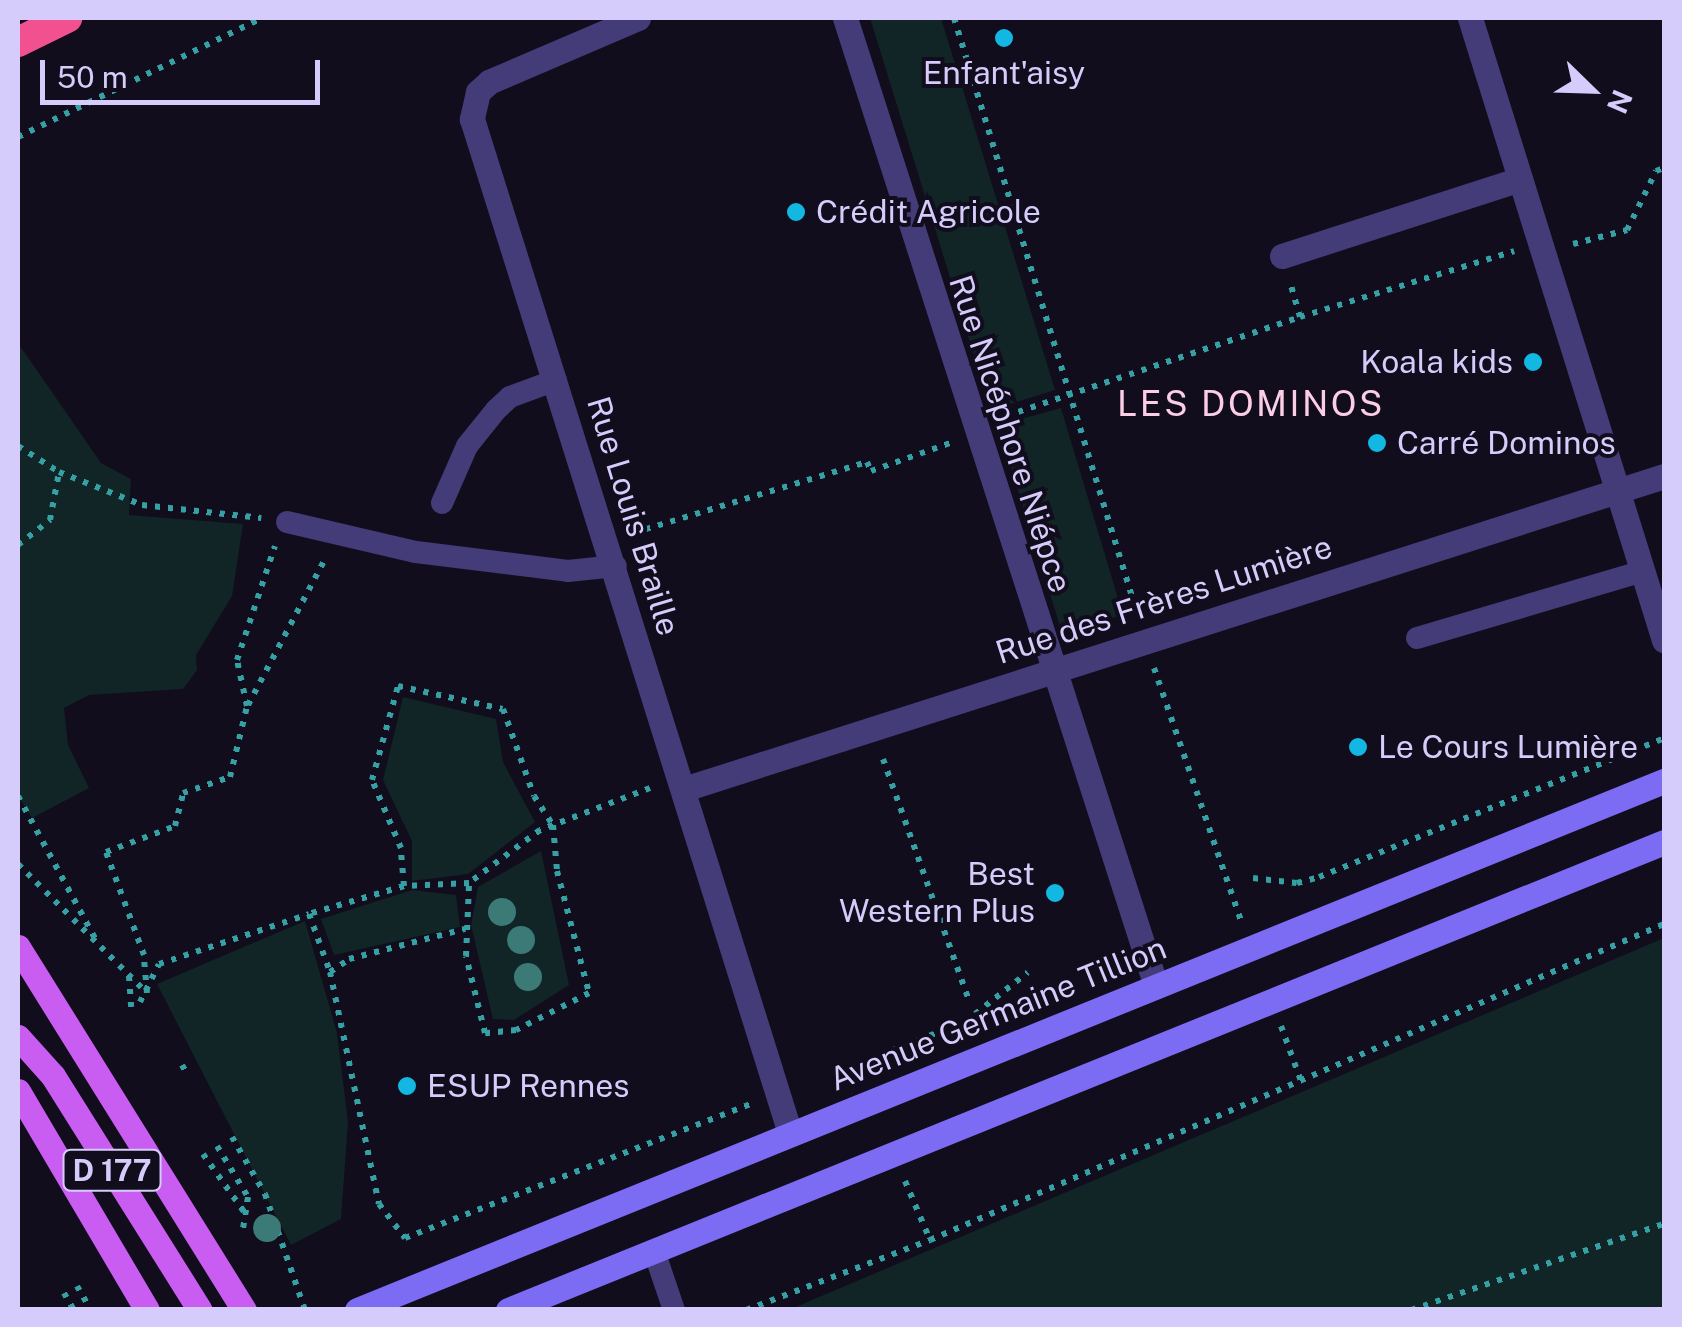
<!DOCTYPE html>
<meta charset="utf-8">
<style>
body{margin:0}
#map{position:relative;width:1682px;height:1327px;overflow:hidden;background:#110d1c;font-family:"Public Sans",sans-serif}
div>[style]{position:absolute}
.green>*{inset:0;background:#112426}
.path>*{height:6px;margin-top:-3px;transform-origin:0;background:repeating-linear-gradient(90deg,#36a1a5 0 5px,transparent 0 13px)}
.lane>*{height:22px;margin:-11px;padding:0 11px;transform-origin:11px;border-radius:11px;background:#443c78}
.street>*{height:25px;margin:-12.5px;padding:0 12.5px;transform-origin:12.5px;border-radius:12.5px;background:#443c78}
.secondary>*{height:25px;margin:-12.5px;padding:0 12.5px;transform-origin:12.5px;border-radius:12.5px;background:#7c6bf3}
.primary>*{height:25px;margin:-12.5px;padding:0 12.5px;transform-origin:12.5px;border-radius:12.5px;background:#c95df2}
.highway>*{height:30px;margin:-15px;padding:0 15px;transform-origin:15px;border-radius:15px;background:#f1518e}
.trees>*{width:28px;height:28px;margin:-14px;border-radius:50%;background:#3c7a77}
.dots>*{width:28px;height:28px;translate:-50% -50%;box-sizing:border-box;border:5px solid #110d1c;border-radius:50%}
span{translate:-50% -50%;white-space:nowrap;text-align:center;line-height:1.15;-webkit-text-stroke:8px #110d1c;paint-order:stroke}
.shield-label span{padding:2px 8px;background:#110d1c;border:2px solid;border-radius:8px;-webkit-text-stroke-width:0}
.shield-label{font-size:30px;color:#d6ccfb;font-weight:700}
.poi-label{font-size:32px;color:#d6ccfb}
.left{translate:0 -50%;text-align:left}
.right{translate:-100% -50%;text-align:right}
.street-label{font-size:32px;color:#d6ccfb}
.neighbourhood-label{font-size:35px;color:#fbcee6;letter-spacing:2.5px}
.frame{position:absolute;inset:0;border:20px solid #d6ccfb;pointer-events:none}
.north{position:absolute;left:1542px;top:40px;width:100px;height:100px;-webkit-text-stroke:8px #110d1c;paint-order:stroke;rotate:113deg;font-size:28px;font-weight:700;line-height:40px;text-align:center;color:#d6ccfb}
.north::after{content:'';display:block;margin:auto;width:35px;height:45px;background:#d6ccfb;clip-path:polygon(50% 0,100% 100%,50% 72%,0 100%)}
.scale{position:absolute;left:40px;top:60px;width:280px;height:45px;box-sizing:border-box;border:5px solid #d6ccfb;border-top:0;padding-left:12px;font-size:30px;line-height:35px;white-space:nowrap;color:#d6ccfb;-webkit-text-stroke:8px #110d1c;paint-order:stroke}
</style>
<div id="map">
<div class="green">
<div style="clip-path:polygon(870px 18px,941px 18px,1055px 390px,991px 410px)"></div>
<div style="clip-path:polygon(18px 343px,101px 463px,131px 479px,129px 515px,243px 524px,232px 596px,196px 655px,197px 670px,183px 689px,89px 695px,64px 708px,68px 745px,89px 788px,32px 818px,18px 796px)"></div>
<div style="clip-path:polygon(1061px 408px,1123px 615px,1062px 633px,998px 425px)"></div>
<div style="clip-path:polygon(403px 697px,496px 719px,503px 762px,535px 822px,468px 874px,412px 881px,412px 841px,383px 780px)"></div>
<div style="clip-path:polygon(541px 851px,569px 985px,514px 1020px,493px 1019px,471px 925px,478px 887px)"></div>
<div style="clip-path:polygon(412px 890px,456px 895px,460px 927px,334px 955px,321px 919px)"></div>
<div style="clip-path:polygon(305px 921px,337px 1033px,348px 1122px,341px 1219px,291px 1245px,157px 984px)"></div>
<div style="clip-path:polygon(1664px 938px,1664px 1309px,791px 1309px,1210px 1131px)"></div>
</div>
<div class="path">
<div style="left:954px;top:18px;width:623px;rotate:72.9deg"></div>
<div style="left:18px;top:137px;width:271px;rotate:-26deg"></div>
<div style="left:1573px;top:244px;width:56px;rotate:-14.5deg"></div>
<div style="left:1627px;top:230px;width:66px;rotate:-63.8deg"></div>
<div style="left:1656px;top:171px;width:9px;rotate:-21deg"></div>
<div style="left:1300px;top:317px;width:224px;rotate:-17.1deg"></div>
<div style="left:1006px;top:416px;width:310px;rotate:-18.6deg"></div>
<div style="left:1300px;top:317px;width:36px;rotate:-106deg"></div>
<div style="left:18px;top:446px;width:49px;rotate:32.4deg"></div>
<div style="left:59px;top:472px;width:89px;rotate:21.7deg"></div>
<div style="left:142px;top:505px;width:120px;rotate:6.2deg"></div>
<div style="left:633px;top:533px;width:245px;rotate:-16.9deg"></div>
<div style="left:867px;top:462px;width:10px;rotate:66deg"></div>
<div style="left:871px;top:471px;width:84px;rotate:-19.5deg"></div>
<div style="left:18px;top:545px;width:41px;rotate:-38deg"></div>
<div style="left:50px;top:520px;width:49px;rotate:-79.4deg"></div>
<div style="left:1154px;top:668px;width:268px;rotate:71deg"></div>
<div style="left:248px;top:705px;width:163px;rotate:-62.2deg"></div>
<div style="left:883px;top:759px;width:256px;rotate:70.4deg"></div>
<div style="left:650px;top:788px;width:118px;rotate:159.1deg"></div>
<div style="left:540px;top:830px;width:89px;rotate:143.3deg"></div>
<div style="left:469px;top:883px;width:65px;rotate:177.4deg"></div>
<div style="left:404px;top:886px;width:99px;rotate:163.6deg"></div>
<div style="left:309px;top:914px;width:62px;rotate:70.1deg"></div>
<div style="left:330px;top:972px;width:237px;rotate:78.1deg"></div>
<div style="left:379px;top:1204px;width:43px;rotate:52.6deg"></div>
<div style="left:405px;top:1238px;width:370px;rotate:-21.2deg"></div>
<div style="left:18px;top:796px;width:166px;rotate:61.6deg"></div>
<div style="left:18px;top:864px;width:180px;rotate:45deg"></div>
<div style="left:1253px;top:878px;width:44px;rotate:6.5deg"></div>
<div style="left:1297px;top:883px;width:23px;rotate:-15deg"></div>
<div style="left:1319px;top:877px;width:372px;rotate:-21.9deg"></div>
<div style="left:404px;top:886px;width:38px;rotate:-95deg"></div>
<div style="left:401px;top:848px;width:74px;rotate:-113.1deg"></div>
<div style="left:372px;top:780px;width:98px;rotate:-74.5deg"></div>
<div style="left:398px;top:686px;width:107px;rotate:12.4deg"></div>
<div style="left:503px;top:709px;width:92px;rotate:70.4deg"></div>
<div style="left:534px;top:796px;width:35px;rotate:57deg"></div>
<div style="left:553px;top:825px;width:46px;rotate:85deg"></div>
<div style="left:557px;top:871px;width:126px;rotate:75.3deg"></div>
<div style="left:589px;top:993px;width:82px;rotate:153.1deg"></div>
<div style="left:516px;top:1030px;width:31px;rotate:174deg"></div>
<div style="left:485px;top:1033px;width:79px;rotate:-103.9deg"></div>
<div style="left:466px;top:956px;width:73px;rotate:-87.6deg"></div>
<div style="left:330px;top:972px;width:23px;rotate:-34deg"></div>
<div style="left:349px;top:959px;width:120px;rotate:-14.5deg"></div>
<div style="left:129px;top:976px;width:31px;rotate:86deg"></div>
<div style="left:147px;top:993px;width:38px;rotate:-95deg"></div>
<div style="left:144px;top:955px;width:110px;rotate:-110.3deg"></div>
<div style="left:106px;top:852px;width:74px;rotate:-20.6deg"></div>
<div style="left:175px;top:826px;width:34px;rotate:-76deg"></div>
<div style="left:183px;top:793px;width:50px;rotate:-18.8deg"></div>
<div style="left:230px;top:777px;width:73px;rotate:-76.5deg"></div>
<div style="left:247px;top:706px;width:47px;rotate:-102.3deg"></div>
<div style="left:237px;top:660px;width:120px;rotate:-71.6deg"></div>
<div style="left:140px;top:1002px;width:42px;rotate:-63.4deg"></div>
<div style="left:159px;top:964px;width:158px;rotate:-18.4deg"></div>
<div style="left:1281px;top:1026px;width:59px;rotate:70deg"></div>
<div style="left:857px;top:1064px;width:116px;rotate:-21.3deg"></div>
<div style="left:965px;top:1022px;width:80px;rotate:-38.4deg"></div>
<div style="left:182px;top:1065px;width:8px;rotate:60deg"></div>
<div style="left:232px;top:1137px;width:66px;rotate:59.9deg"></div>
<div style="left:265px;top:1194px;width:123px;rotate:71deg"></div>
<div style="left:217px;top:1146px;width:60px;rotate:58.7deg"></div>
<div style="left:248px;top:1197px;width:38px;rotate:99deg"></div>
<div style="left:203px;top:1154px;width:72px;rotate:54.6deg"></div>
<div style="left:905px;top:1181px;width:64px;rotate:67deg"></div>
<div style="left:77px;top:1286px;width:28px;rotate:60deg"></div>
<div style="left:64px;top:1293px;width:20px;rotate:60deg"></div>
<div style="left:746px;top:1310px;width:197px;rotate:-20.8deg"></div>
<div style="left:930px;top:1240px;width:799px;rotate:-23.29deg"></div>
<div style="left:1411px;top:1310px;width:267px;rotate:-18.8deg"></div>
</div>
<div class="lane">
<div style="left:442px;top:503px;width:62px;rotate:-66.3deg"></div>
<div style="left:467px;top:446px;width:46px;rotate:-51.1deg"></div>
<div style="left:496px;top:410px;width:19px;rotate:-43deg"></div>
<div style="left:510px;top:397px;width:49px;rotate:-20.3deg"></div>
<div style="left:287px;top:522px;width:132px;rotate:13.1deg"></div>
<div style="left:416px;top:552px;width:153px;rotate:7.1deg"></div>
<div style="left:568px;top:571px;width:48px;rotate:-5.9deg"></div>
<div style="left:1417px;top:638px;width:236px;rotate:-16.5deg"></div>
<div style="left:654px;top:1251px;width:62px;rotate:71.3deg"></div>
</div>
<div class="street">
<div style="left:638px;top:18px;width:162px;rotate:156.8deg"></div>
<div style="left:489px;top:82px;width:15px;rotate:138deg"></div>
<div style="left:478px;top:92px;width:28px;rotate:103deg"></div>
<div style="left:472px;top:119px;width:1060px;rotate:72.59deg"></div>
<div style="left:845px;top:18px;width:1017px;rotate:72.19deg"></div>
<div style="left:1470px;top:18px;width:652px;rotate:72.68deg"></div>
<div style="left:1282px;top:256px;width:250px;rotate:-17.9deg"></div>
<div style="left:684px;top:789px;width:1029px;rotate:-17.71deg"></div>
</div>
<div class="secondary">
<div style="left:357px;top:1310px;width:1410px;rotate:-22.04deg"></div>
<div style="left:508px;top:1310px;width:1247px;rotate:-22.04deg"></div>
</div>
<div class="primary">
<div style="left:18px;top:947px;width:428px;rotate:58.1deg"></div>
<div style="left:18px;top:1037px;width:52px;rotate:48.1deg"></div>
<div style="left:53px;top:1076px;width:276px;rotate:57.9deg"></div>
<div style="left:18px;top:1091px;width:254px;rotate:59.5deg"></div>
</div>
<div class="highway">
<div style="left:18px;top:42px;width:55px;rotate:-26.1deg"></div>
</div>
<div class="trees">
<div style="left:502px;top:912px"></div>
<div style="left:521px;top:940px"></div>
<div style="left:528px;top:977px"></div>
<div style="left:267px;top:1228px"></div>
</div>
<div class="dots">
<div style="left:1004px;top:38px;background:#12b8e1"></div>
<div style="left:796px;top:212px;background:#12b8e1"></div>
<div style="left:1533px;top:362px;background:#12b8e1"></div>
<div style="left:1377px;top:443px;background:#12b8e1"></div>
<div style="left:1358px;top:747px;background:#12b8e1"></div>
<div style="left:1055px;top:893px;background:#12b8e1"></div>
<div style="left:407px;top:1086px;background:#12b8e1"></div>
</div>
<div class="shield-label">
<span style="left:112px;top:1170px">D 177</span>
</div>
<div class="poi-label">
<span style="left:1004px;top:73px">Enfant'aisy</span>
<span class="left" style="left:816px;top:212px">Crédit Agricole</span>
<span class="right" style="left:1513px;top:362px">Koala kids</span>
<span class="left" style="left:1397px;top:443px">Carré Dominos</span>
<span class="left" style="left:1378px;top:747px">Le Cours Lumière</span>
<span class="right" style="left:1035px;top:893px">Best<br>Western Plus</span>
<span class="left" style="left:427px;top:1086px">ESUP Rennes</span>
</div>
<div class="street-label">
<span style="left:1010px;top:434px;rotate:72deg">Rue Nicéphore Niépce</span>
<span style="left:633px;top:516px;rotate:73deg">Rue Louis Braille</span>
<span style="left:1164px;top:600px;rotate:-18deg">Rue des Frères Lumière</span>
<span style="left:998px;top:1014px;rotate:-22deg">Avenue Germaine Tillion</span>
</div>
<div class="neighbourhood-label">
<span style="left:1251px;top:404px">LES DOMINOS</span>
</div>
<div class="frame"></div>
<div class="north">N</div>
<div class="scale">50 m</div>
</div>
